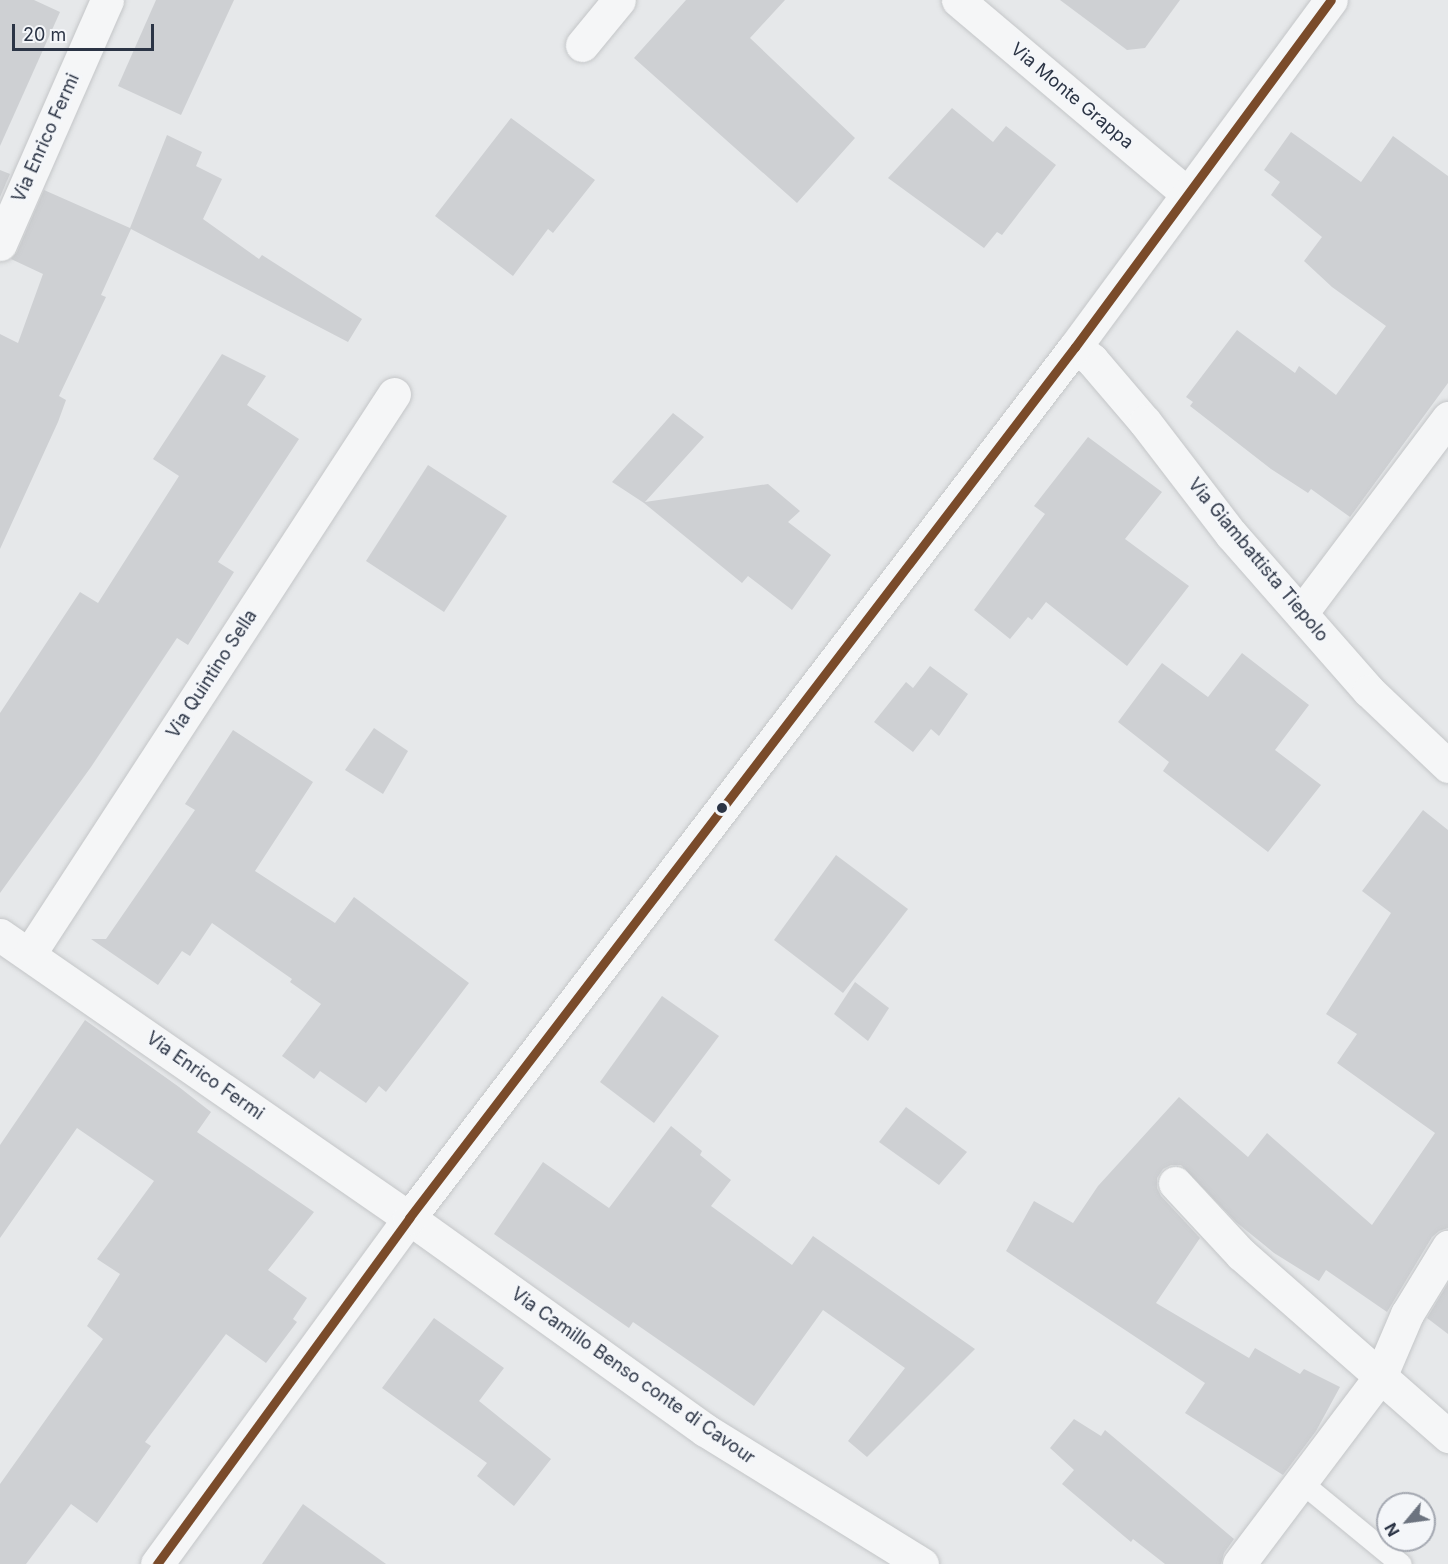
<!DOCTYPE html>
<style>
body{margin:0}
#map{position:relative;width:1448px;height:1564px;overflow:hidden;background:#e6e8ea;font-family:Inter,sans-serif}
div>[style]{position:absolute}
.building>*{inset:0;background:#ced0d3}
.roads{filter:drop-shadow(0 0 2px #c4c6c8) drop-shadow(0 0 2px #c4c6c8)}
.service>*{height:21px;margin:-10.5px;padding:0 10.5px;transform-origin:10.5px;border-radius:10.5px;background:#f5f6f7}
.minor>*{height:33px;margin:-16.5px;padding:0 16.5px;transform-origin:16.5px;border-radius:16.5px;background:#f5f6f7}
.bus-1>*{height:9px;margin:-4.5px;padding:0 4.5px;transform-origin:4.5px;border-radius:4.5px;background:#7a4b2a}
.dots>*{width:16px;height:16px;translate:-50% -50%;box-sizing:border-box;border:3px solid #f4f6f9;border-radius:50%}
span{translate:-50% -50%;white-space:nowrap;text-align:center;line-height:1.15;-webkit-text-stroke:6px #f4f6f9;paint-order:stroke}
.street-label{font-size:18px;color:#2b3445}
.north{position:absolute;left:1376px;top:1492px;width:60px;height:60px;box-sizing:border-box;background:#f4f6f9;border:2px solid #a4a8b1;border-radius:50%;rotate:241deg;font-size:16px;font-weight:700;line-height:24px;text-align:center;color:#2b3445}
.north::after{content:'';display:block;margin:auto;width:21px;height:27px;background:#6c737f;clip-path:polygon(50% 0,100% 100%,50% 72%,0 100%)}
.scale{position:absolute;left:12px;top:24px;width:142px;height:27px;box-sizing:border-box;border:3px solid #2b3445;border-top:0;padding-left:8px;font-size:18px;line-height:21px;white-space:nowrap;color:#2b3445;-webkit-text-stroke:4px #f4f6f9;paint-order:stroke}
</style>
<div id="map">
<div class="building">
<div style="clip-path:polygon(0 0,34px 0,60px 12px,0 146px)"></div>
<div style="clip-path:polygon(156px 0,234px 0,181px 115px,118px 86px)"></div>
<div style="clip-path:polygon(686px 0,785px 0,750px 38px,855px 138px,797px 203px,634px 58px)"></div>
<div style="clip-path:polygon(1060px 0,1180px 0,1145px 48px,1127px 50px)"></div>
<div style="clip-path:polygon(952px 108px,993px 142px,1006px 126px,1056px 165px,1002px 235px,997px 232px,984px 248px,888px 178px)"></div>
<div style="clip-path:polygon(511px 118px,595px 180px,553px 233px,548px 229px,513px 276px,435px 216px)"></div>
<div style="clip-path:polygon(1291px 132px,1361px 182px,1393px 136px,1448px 176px,1448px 383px,1350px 517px,1311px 489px,1308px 493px,1271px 469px,1190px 406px,1193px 402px,1186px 397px,1237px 330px,1295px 373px,1299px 366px,1336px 395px,1386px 326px,1332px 287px,1304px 261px,1322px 237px,1271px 195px,1280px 182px,1264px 170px)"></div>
<div style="clip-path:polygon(167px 135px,202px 152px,196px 166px,222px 179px,203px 219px,259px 259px,262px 255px,362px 319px,348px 342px,131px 229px,101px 295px,106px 297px,59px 396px,66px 400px,58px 422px,0 549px,0 334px,18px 343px,43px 274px,11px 259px,17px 252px,44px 190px,130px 228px)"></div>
<div style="clip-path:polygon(0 170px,10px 174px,0 197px)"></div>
<div style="clip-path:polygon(222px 354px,266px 376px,247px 405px,299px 439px,218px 562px,234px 572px,188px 645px,177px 638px,91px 767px,0 893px,0 713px,80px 592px,98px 603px,179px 476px,153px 459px)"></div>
<div style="clip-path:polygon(673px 413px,704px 437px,645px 502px,768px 484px,800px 511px,788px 522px,831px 555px,792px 610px,748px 576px,742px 583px,644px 503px,612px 482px)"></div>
<div style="clip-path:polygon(1088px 437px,1162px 492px,1125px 539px,1189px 586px,1127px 666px,1046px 602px,1032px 620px,1028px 617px,1010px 639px,974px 610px,1045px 514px,1034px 506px)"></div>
<div style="clip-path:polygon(428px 465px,507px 516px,444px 612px,366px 561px)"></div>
<div style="clip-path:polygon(1242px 653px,1309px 705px,1275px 750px,1321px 785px,1268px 852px,1163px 771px,1169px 762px,1118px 722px,1162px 663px,1208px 697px)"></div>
<div style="clip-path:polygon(930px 666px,968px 694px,939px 736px,931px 729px,913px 752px,874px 722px,906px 682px,913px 688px)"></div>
<div style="clip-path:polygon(374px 728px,408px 751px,383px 794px,345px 770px)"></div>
<div style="clip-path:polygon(233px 730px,313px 782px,255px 871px,335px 923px,354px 897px,469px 983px,386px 1092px,379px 1086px,366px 1103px,320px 1071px,314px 1079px,282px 1056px,321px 1004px,290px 982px,292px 979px,212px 923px,190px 956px,182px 951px,158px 985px,91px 939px,106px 939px,195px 810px,185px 804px)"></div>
<div style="clip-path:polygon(1423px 810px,1448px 830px,1448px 1228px,1439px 1231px,1432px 1237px,1387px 1312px,1326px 1270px,1319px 1281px,1274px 1253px,1236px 1222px,1181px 1165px,1171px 1165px,1163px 1169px,1157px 1178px,1157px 1188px,1161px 1196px,1200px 1238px,1156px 1303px,1249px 1358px,1255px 1348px,1300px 1374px,1304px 1369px,1340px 1387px,1316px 1431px,1283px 1475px,1185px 1413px,1205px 1383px,1006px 1251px,1034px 1201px,1073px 1223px,1098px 1186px,1179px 1097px,1248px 1157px,1267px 1133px,1372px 1225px,1435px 1133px,1337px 1063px,1357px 1034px,1326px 1014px,1391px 913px,1362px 891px)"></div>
<div style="clip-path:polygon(836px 855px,908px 909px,843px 993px,774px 940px)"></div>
<div style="clip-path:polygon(855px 982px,889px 1008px,868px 1041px,834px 1014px)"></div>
<div style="clip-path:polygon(662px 996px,719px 1036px,654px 1123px,600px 1082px)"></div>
<div style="clip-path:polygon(85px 1020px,179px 1087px,211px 1112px,197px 1132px,314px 1212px,268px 1270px,307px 1298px,293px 1319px,297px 1322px,266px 1363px,226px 1334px,145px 1442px,151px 1446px,97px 1523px,71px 1504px,26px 1564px,0 1564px,0 1484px,103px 1339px,87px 1326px,120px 1274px,97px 1259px,154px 1181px,77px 1128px,0 1238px,0 1145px)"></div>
<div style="clip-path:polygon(906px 1107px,967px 1152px,939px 1185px,879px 1142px)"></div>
<div style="clip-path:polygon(671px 1126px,702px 1151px,700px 1155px,731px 1180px,711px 1206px,792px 1265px,813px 1236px,975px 1349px,867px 1457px,848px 1441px,905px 1368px,823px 1310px,754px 1406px,633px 1322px,629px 1328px,494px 1234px,543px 1162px,609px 1208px)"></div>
<div style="clip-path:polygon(1448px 1283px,1448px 1334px,1427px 1318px)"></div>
<div style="clip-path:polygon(434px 1318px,504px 1368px,479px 1401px,551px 1459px,514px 1506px,477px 1476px,487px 1463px,382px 1388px)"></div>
<div style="clip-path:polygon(1074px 1419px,1101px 1436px,1105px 1430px,1234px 1539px,1224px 1553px,1221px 1564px,1165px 1564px,1133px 1539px,1131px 1542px,1062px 1484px,1074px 1470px,1050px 1448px)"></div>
<div style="clip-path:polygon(303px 1504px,386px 1564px,262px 1564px)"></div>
</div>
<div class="roads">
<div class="service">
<div style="left:1301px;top:1482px;width:129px;rotate:39.4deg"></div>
</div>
<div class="minor">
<div style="left:958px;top:0;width:299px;rotate:40.2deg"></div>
<div style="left:582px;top:45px;width:58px;rotate:-50.6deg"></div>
<div style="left:0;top:244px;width:266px;rotate:-66.3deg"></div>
<div style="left:1075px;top:347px;width:21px;rotate:37deg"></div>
<div style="left:1092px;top:360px;width:82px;rotate:49.5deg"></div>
<div style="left:1145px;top:422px;width:141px;rotate:52.5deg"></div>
<div style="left:1231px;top:534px;width:209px;rotate:48.7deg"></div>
<div style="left:1369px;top:691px;width:109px;rotate:43.5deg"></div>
<div style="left:1302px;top:612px;width:243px;rotate:-53deg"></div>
<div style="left:0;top:935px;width:497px;rotate:34.7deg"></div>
<div style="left:409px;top:1218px;width:364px;rotate:35.6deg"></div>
<div style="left:705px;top:1430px;width:255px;rotate:31.7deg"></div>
<div style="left:30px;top:953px;width:667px;rotate:-56.93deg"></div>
<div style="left:1175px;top:1183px;width:97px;rotate:47.1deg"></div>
<div style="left:1241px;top:1254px;width:276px;rotate:41.3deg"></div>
<div style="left:157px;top:1564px;width:428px;rotate:-53.9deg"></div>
<div style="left:409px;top:1218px;width:1096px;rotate:-52.6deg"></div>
<div style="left:1075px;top:347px;width:431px;rotate:-53.6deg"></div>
<div style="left:1239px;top:1564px;width:234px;rotate:-53deg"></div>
<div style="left:1380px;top:1377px;width:69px;rotate:-66.8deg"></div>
<div style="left:1407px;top:1314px;width:79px;rotate:-58.5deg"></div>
</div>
</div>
<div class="bus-1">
<div style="left:157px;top:1564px;width:428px;rotate:-53.9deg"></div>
<div style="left:409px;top:1218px;width:1096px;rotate:-52.6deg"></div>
<div style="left:1075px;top:347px;width:431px;rotate:-53.6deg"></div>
</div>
<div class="dots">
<div style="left:722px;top:808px;background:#2b3445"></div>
</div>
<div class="street-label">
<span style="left:1072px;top:96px;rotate:40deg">Via Monte Grappa</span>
<span style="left:46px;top:138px;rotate:-66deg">Via Enrico Fermi</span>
<span style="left:1258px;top:560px;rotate:50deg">Via Giambattista Tiepolo</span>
<span style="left:212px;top:674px;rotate:-57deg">Via Quintino Sella</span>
<span style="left:205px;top:1076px;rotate:35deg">Via Enrico Fermi</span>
<span style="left:633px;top:1376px;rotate:35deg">Via Camillo Benso conte di Cavour</span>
</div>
<div class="north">N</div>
<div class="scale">20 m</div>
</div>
